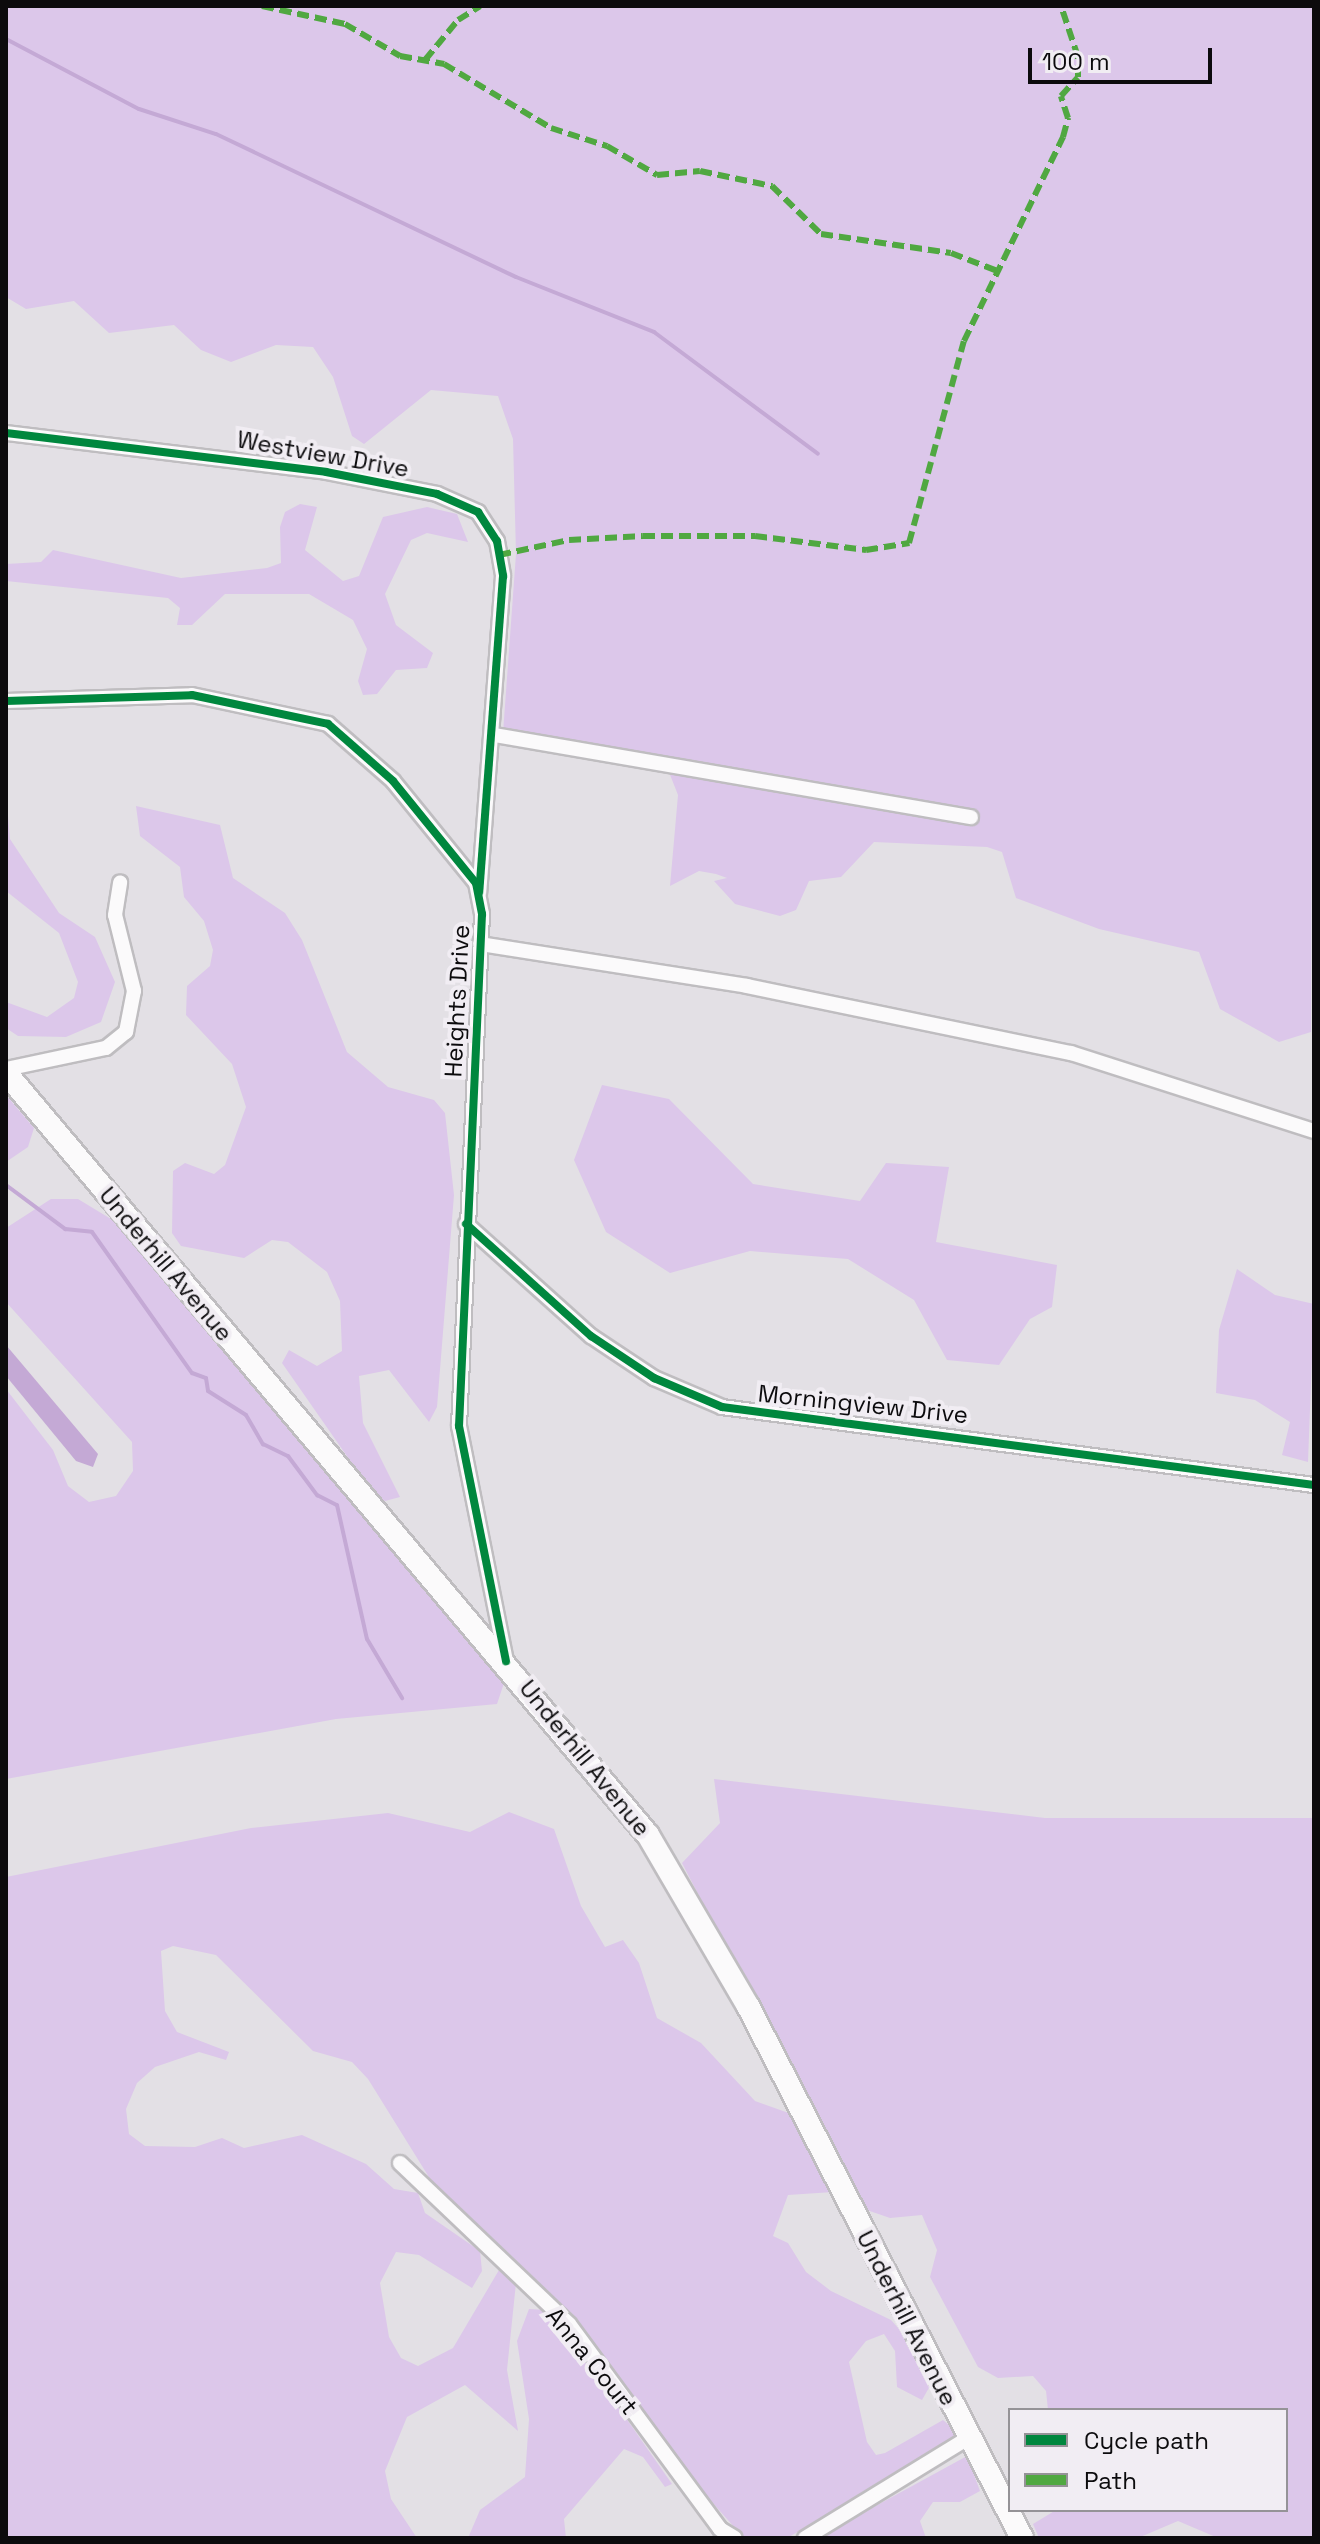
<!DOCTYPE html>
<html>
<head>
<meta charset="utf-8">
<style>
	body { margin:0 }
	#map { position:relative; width:1320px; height:2544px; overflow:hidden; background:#e3e0e5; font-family:"Space Grotesk",sans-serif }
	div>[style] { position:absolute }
	.green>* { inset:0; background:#dcc7ea }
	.water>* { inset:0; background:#c4a9d5 }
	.stream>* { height:4px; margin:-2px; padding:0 2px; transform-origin:2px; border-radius:2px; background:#c4a9d5 }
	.roads { filter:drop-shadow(2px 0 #bfbdc0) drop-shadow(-2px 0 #bfbdc0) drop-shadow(0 2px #bfbdc0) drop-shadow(0 -2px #bfbdc0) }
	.minor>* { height:14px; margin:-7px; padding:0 7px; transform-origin:7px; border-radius:7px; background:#fbfafb }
	.secondary>* { height:22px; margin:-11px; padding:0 11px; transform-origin:11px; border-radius:11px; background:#fbfafb }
	.quiet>* { height:6px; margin-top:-3px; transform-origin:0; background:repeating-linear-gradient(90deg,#50a841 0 12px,transparent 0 18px) }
	.cycleway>* { height:8px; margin:-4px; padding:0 4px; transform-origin:4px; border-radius:4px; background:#00873e }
	span { translate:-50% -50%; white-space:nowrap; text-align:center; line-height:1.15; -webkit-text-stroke:8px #f1edf3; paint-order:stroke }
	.street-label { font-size:24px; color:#0c0b0d }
	.frame { position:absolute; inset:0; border:8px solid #0c0b0d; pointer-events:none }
	.legend { position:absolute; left:1008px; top:2408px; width:280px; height:104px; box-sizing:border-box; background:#f1edf3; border:2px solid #959397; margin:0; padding:10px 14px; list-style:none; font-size:24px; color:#0c0b0d }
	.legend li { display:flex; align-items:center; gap:16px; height:40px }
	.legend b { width:40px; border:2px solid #959397 }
	.scale { position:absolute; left:1028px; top:48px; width:184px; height:36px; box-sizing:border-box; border:4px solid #0c0b0d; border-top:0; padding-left:10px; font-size:24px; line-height:28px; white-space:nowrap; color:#0c0b0d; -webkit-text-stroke:6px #f1edf3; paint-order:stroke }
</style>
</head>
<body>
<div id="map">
	<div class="green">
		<div style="clip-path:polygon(6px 6px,1314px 6px,1311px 1032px,1279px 1042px,1220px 1009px,1199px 952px,1099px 929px,1016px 898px,1002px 852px,987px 847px,874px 842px,841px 877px,809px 881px,796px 910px,780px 916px,735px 904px,714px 881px,727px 878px,716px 874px,699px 871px,670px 886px,678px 795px,665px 762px,503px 733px,516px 554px,513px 439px,498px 396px,431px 390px,364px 444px,352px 436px,333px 377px,313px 347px,276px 345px,231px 362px,201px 350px,174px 325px,109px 333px,74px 301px,26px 309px,6px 297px)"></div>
		<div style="clip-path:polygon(300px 504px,317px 507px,305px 550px,343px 581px,359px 576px,383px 517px,427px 507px,457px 514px,468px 542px,427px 533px,411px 540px,385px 594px,396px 625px,433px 653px,427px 668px,396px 670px,377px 694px,363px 695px,358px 681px,367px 649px,353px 620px,309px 594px,225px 594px,192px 625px,177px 625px,180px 608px,168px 598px,6px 581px,6px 564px,41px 562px,53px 550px,181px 578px,267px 568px,281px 563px,280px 527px,285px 512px)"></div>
		<div style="clip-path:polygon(6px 792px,10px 839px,59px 913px,95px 937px,115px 982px,101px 1022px,66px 1037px,18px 1036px,6px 1028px,6px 1002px,47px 1017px,74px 998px,78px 982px,59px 933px,6px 891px)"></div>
		<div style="clip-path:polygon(136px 806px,220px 825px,233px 878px,285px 913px,302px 940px,347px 1052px,388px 1087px,434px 1100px,445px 1113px,454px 1195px,437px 1407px,429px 1422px,389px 1370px,359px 1376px,363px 1423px,400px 1497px,385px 1501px,372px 1492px,282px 1363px,289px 1350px,317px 1366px,342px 1351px,340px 1301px,327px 1272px,288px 1242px,272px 1240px,244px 1258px,181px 1246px,172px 1233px,173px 1171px,185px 1163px,214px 1174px,225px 1165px,246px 1107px,232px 1064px,186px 1015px,187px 986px,210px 966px,213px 950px,204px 921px,184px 897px,180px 867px,140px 836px)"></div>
		<div style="clip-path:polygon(602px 1085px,669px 1099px,753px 1184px,860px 1201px,886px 1163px,949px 1167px,936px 1242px,1057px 1265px,1052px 1307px,1030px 1319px,999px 1365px,947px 1360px,914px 1300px,848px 1259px,750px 1251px,670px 1273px,606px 1232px,574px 1160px)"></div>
		<div style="clip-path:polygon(6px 1095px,34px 1128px,28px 1147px,6px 1162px)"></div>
		<div style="clip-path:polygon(51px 1199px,78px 1199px,111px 1219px,201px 1317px,505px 1680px,497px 1704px,336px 1719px,6px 1779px,6px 1389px,53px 1450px,68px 1486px,89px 1502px,116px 1496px,133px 1471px,132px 1442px,6px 1302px,6px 1228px)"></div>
		<div style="clip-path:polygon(1237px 1269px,1275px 1295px,1314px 1304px,1308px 1462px,1282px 1455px,1290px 1422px,1255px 1400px,1216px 1393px,1219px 1330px)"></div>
		<div style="clip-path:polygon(714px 1779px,1045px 1818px,1314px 1818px,1314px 2538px,1218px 2538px,1178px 2521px,1138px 2538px,1039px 2538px,1033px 2524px,1056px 2510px,1286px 2510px,1286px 2410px,1048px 2410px,1046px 2391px,1033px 2376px,998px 2378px,978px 2367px,930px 2277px,937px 2250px,922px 2215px,890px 2218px,861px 2208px,682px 1863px,720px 1823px)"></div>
		<div style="clip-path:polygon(509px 1812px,554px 1829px,581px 1906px,605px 1947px,623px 1940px,639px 1963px,657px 2018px,701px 2043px,755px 2101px,797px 2116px,833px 2192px,788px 2195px,773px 2236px,788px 2243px,806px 2272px,831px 2291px,891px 2320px,916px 2348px,930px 2386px,922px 2400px,897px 2387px,895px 2351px,884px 2334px,866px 2341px,849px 2362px,867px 2442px,876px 2455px,885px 2453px,943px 2420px,957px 2432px,950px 2444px,787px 2538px,744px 2538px,669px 2454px,606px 2358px,555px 2298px,432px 2182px,368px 2079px,352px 2062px,313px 2051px,216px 1955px,173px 1946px,161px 1951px,165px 2011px,177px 2032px,229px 2052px,226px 2060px,199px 2052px,155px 2067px,137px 2083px,126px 2109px,129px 2134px,145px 2146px,195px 2147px,222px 2138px,244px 2148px,302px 2135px,366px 2164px,394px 2189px,418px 2193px,425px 2213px,480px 2251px,482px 2271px,472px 2288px,419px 2255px,396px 2252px,380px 2283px,389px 2337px,401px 2358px,418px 2366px,453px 2348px,499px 2270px,516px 2283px,507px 2370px,518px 2431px,465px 2385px,407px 2417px,385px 2471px,391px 2499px,417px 2538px,6px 2538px,6px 1877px,251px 1828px,388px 1813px,470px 1832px)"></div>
		<div style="clip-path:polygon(529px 2309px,546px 2310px,561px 2325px,672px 2484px,665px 2487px,643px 2457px,624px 2449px,564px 2519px,566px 2538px,468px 2538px,480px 2510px,525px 2477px,529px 2419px,517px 2341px)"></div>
		<div style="clip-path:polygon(967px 2456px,980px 2491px,960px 2502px,933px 2502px,920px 2521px,926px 2538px,817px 2538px)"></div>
	</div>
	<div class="water">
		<div style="clip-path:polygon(6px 1345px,98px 1454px,93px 1467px,76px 1461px,6px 1376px)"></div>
	</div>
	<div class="stream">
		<div style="left:6px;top:39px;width:150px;rotate:27.8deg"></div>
		<div style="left:139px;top:109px;width:81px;rotate:18deg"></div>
		<div style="left:216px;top:134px;width:332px;rotate:25.5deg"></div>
		<div style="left:516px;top:277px;width:149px;rotate:21.7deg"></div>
		<div style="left:654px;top:332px;width:204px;rotate:36.6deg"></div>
		<div style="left:6px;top:1185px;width:74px;rotate:36.7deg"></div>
		<div style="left:65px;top:1229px;width:27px;rotate:6deg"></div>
		<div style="left:92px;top:1232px;width:173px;rotate:54.7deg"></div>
		<div style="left:192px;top:1373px;width:15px;rotate:20deg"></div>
		<div style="left:206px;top:1378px;width:13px;rotate:81deg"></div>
		<div style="left:208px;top:1391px;width:45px;rotate:32.3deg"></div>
		<div style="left:246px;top:1415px;width:34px;rotate:60deg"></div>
		<div style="left:263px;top:1444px;width:28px;rotate:26deg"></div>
		<div style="left:288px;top:1456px;width:49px;rotate:53.4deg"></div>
		<div style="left:317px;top:1495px;width:22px;rotate:27deg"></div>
		<div style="left:337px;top:1505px;width:137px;rotate:77.4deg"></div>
		<div style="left:367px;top:1639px;width:69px;rotate:59.3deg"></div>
	</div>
	<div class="roads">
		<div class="minor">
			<div style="left:6px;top:433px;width:322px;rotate:6.9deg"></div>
			<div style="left:326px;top:472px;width:113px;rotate:11.2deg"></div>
			<div style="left:437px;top:494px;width:45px;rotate:23.7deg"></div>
			<div style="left:478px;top:512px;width:35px;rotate:57deg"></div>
			<div style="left:497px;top:541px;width:36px;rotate:80deg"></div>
			<div style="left:503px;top:576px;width:317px;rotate:94.3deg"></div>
			<div style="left:6px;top:701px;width:186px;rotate:-1.8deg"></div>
			<div style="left:192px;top:695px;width:139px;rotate:12deg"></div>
			<div style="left:328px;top:724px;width:86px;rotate:41.2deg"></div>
			<div style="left:393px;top:781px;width:132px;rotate:50.9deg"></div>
			<div style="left:476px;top:883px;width:32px;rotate:79deg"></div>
			<div style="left:482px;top:914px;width:513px;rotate:92.57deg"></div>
			<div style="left:459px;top:1426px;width:240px;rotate:78.7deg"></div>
			<div style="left:495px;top:735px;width:483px;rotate:9.8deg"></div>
			<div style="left:480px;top:944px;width:270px;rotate:8.9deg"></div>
			<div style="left:747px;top:986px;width:331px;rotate:11.7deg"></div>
			<div style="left:1071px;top:1053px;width:255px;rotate:17.8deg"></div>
			<div style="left:6px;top:1069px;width:102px;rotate:-11.9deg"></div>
			<div style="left:106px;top:1048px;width:26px;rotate:-39deg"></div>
			<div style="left:126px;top:1032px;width:42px;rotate:-79deg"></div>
			<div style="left:134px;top:991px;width:78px;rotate:-104deg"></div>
			<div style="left:115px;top:915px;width:33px;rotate:-81deg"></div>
			<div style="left:466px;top:1224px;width:168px;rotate:41.9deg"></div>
			<div style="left:591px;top:1336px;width:76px;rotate:33.7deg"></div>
			<div style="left:654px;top:1378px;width:74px;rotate:23.1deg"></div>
			<div style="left:722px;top:1407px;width:597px;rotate:7.51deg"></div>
			<div style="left:400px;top:2163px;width:233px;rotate:43.6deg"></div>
			<div style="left:569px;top:2324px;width:255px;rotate:53.6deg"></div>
			<div style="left:720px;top:2529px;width:17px;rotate:31deg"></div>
			<div style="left:805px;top:2538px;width:191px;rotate:-31.5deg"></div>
		</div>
		<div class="secondary">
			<div style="left:6px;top:1073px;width:996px;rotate:49.89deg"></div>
			<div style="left:648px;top:1835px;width:198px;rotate:59.7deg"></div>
			<div style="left:748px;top:2006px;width:598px;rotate:62.75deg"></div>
		</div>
	</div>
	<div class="quiet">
		<div style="left:262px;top:6px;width:85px;rotate:12.2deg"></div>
		<div style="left:345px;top:24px;width:64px;rotate:30.2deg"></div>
		<div style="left:400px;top:56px;width:45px;rotate:10.3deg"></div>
		<div style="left:444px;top:64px;width:125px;rotate:30.9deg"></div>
		<div style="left:551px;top:128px;width:59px;rotate:17.8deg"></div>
		<div style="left:607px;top:146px;width:58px;rotate:30.1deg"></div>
		<div style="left:657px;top:175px;width:43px;rotate:-5.3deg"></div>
		<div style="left:700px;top:171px;width:74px;rotate:11.8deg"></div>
		<div style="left:772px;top:186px;width:69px;rotate:44.4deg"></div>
		<div style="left:821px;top:234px;width:131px;rotate:8.3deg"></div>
		<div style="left:951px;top:253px;width:53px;rotate:21.2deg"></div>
		<div style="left:425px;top:60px;width:52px;rotate:-50.5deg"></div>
		<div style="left:458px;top:20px;width:26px;rotate:-32deg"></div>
		<div style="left:499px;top:555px;width:72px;rotate:-12.1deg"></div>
		<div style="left:569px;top:540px;width:74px;rotate:-3.1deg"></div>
		<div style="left:643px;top:536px;width:112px"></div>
		<div style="left:755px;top:536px;width:112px;rotate:7.2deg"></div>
		<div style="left:866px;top:550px;width:44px;rotate:-9.2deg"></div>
		<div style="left:909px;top:543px;width:209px;rotate:-74.8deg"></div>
		<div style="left:964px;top:341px;width:227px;rotate:-64.1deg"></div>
		<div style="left:1063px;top:137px;width:20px;rotate:-75deg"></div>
		<div style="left:1068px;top:118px;width:23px;rotate:-108deg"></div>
		<div style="left:1061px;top:96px;width:25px;rotate:-48deg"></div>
		<div style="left:1078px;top:77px;width:20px;rotate:-90deg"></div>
		<div style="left:1078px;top:57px;width:54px;rotate:-108.4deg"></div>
	</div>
	<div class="cycleway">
		<div style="left:6px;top:433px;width:322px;rotate:6.9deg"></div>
		<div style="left:326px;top:472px;width:113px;rotate:11.2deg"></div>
		<div style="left:437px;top:494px;width:45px;rotate:23.7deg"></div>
		<div style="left:478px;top:512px;width:35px;rotate:57deg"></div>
		<div style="left:497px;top:541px;width:36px;rotate:80deg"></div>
		<div style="left:503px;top:576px;width:317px;rotate:94.3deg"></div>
		<div style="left:6px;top:701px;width:186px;rotate:-1.8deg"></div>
		<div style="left:192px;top:695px;width:139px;rotate:12deg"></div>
		<div style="left:328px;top:724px;width:86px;rotate:41.2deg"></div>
		<div style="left:393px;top:781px;width:132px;rotate:50.9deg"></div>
		<div style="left:476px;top:883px;width:32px;rotate:79deg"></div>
		<div style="left:482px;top:914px;width:513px;rotate:92.57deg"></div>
		<div style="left:459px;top:1426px;width:240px;rotate:78.7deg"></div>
		<div style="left:466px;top:1224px;width:168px;rotate:41.9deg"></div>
		<div style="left:591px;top:1336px;width:76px;rotate:33.7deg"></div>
		<div style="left:654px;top:1378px;width:74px;rotate:23.1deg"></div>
		<div style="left:722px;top:1407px;width:597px;rotate:7.51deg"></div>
	</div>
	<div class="street-label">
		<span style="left:323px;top:454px;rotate:10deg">Westview Drive</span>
		<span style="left:457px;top:1001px;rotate:-87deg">Heights Drive</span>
		<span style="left:166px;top:1264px;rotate:50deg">Underhill Avenue</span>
		<span style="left:863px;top:1404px;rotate:6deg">Morningview Drive</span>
		<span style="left:585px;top:1758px;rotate:51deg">Underhill Avenue</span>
		<span style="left:907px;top:2318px;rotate:63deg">Underhill Avenue</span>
		<span style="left:592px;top:2361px;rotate:51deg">Anna Court</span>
	</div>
	<div class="frame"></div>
	<ul class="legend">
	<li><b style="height:10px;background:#00873e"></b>Cycle path</li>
	<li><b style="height:10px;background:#50a841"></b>Path</li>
	</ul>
	<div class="scale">100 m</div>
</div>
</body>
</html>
